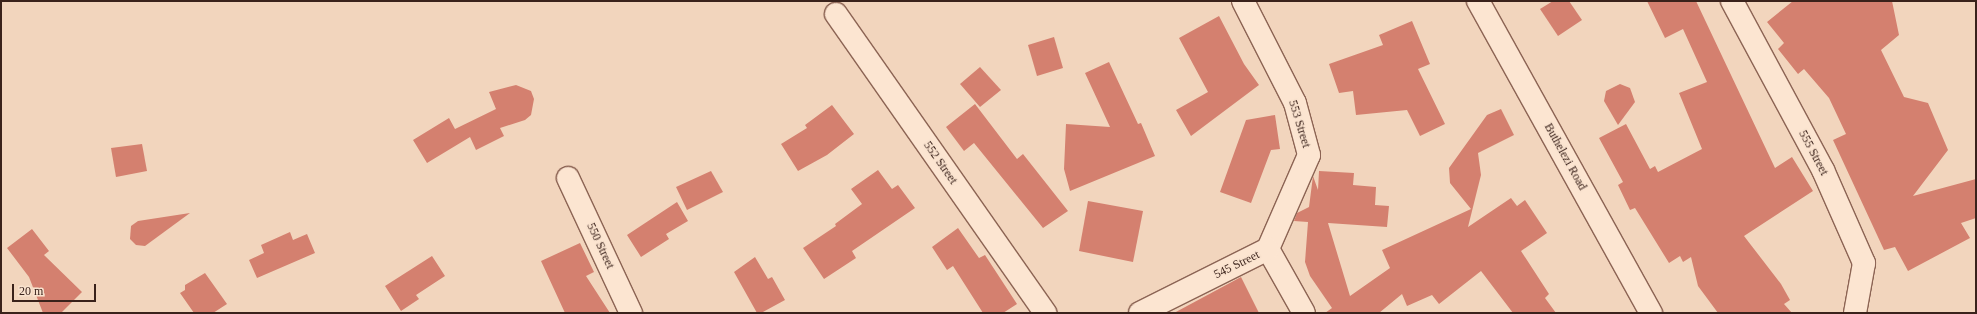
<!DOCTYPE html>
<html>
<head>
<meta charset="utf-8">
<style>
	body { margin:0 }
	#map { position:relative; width:1977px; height:314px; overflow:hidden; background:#f2d5bd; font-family:Georgia,serif }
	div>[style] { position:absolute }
	.building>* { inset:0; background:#d4806f }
	.roads { filter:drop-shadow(1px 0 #8c6454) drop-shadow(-1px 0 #8c6454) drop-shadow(0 1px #8c6454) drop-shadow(0 -1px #8c6454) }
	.minor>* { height:22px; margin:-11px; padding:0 11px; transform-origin:11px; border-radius:11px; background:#fce5d1 }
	span { translate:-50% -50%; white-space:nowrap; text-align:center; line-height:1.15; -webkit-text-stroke:3px #f9e2ce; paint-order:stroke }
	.street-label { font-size:12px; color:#3a221b }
	.frame { position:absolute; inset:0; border:2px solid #3a221b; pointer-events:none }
	.scale { position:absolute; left:12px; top:284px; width:84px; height:18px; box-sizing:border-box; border:2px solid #3a221b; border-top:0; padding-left:5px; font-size:12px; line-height:14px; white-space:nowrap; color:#3a221b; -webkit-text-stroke:3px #f9e2ce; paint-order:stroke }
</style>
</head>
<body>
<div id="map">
	<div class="building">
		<div style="clip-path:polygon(1553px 1px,1569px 1px,1582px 20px,1558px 36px,1540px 9px)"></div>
		<div style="clip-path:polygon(1647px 1px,1696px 1px,1775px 168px,1792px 157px,1813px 191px,1744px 236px,1781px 284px,1790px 300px,1784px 304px,1792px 313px,1718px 313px,1698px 286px,1691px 257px,1683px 262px,1680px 256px,1669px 263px,1635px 208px,1630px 210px,1618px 185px,1623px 182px,1599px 138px,1626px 124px,1650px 169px,1655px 166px,1658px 172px,1702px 149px,1679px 93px,1707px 82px,1683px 29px,1665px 38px)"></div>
		<div style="clip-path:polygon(1793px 1px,1892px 1px,1899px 35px,1881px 50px,1904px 97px,1928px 103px,1948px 150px,1913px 196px,1976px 179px,1976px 218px,1961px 223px,1970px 238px,1908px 271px,1895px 247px,1884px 250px,1833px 140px,1846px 134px,1829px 98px,1804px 69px,1798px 74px,1778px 49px,1784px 43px,1767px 22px)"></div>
		<div style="clip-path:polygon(1219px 16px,1244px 64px,1259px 85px,1191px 136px,1176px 110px,1208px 92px,1179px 38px)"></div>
		<div style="clip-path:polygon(1412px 21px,1430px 64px,1418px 69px,1445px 124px,1420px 136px,1407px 110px,1356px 115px,1353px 91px,1339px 93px,1329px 64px,1383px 45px,1379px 35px)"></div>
		<div style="clip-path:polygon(1054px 37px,1063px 68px,1037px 76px,1028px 45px)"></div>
		<div style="clip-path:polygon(1109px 62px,1138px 124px,1141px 123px,1155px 156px,1070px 191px,1064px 169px,1066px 124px,1110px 127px,1085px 73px)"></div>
		<div style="clip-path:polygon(980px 67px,1001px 90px,980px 107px,960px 84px)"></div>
		<div style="clip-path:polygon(1620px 84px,1630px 88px,1635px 102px,1618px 125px,1604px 101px,1606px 91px)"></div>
		<div style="clip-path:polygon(516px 85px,531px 91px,534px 99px,531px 115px,525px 120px,500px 128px,504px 136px,476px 150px,470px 137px,427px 163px,413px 140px,449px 118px,455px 129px,496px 109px,489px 92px)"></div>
		<div style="clip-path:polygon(975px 104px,1017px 159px,1023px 154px,1068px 211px,1043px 228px,974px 143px,964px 151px,946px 127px)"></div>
		<div style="clip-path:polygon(832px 105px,854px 134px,827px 155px,798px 171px,781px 144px,807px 128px,805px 125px)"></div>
		<div style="clip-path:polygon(1501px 109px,1514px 135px,1478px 153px,1481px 175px,1468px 227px,1511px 198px,1517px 206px,1525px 200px,1547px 233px,1521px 251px,1549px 294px,1545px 298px,1556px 313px,1513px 313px,1481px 271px,1439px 304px,1432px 295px,1407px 306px,1402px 294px,1379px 313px,1325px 313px,1332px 308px,1310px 276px,1305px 262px,1308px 222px,1294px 221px,1297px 213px,1309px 207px,1313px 176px,1318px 190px,1319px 171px,1354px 173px,1353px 185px,1376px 187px,1375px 205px,1389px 206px,1387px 227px,1328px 223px,1350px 296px,1390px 268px,1382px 250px,1471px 209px,1450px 183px,1449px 168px,1487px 115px)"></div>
		<div style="clip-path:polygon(1275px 115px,1280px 149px,1271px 150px,1251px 203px,1220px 192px,1246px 120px)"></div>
		<div style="clip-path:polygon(142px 144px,147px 171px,116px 177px,111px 148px)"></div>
		<div style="clip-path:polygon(878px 170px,892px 189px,898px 185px,915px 208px,852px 251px,856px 258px,824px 279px,803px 248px,836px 226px,835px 224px,862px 204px,851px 189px)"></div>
		<div style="clip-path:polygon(711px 171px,723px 192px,687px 210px,676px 187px)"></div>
		<div style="clip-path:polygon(1088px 201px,1143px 211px,1133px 262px,1079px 251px)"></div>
		<div style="clip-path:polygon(677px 202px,688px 221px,666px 234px,669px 239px,641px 257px,627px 235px)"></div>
		<div style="clip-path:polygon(190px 213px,145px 246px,136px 245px,130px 239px,131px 226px,138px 221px)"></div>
		<div style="clip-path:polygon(958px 228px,979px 258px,985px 255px,1017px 304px,1003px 313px,983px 313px,953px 266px,947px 270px,932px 247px)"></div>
		<div style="clip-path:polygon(32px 229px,49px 251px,44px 255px,82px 292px,61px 313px,43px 313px,29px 277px,7px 248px)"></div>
		<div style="clip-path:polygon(290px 232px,293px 240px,307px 234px,315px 253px,257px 278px,249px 260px,264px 253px,261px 245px)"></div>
		<div style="clip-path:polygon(580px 243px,594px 272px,586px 276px,610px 313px,565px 313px,541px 261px)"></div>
		<div style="clip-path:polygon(432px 256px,445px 276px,416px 295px,419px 299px,401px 311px,385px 286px)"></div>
		<div style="clip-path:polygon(755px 257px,768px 279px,772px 277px,785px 300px,761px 313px,757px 313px,734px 272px)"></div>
		<div style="clip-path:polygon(205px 273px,227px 304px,213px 313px,194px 313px,180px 293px,185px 290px,185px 285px)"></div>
		<div style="clip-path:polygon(1241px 277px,1259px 313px,1174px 313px)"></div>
	</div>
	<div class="roads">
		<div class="minor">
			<div style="left:1243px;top:1px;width:114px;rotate:63deg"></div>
			<div style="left:1295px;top:103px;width:54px;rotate:74.9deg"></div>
			<div style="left:1309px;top:155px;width:103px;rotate:113.6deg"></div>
			<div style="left:1478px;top:1px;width:357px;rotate:61deg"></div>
			<div style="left:1732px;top:1px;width:192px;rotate:61.7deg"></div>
			<div style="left:1823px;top:170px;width:102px;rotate:66.2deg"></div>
			<div style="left:1864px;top:263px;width:51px;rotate:100.2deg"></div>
			<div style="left:836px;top:14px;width:365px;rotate:55deg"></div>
			<div style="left:568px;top:178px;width:149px;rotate:65deg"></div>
			<div style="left:1268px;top:249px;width:73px;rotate:60.6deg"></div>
			<div style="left:1140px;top:313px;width:143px;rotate:-26.6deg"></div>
		</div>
	</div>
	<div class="street-label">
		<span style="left:1299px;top:124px;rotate:73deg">553 Street</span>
		<span style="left:1813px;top:153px;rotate:62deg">555 Street</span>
		<span style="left:1565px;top:157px;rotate:61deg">Buthelezi Road</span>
		<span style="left:940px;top:163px;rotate:55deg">552 Street</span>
		<span style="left:600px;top:246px;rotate:65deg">550 Street</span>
		<span style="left:1237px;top:265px;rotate:-26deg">545 Street</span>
	</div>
	<div class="frame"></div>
	<div class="scale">20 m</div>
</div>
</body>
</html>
